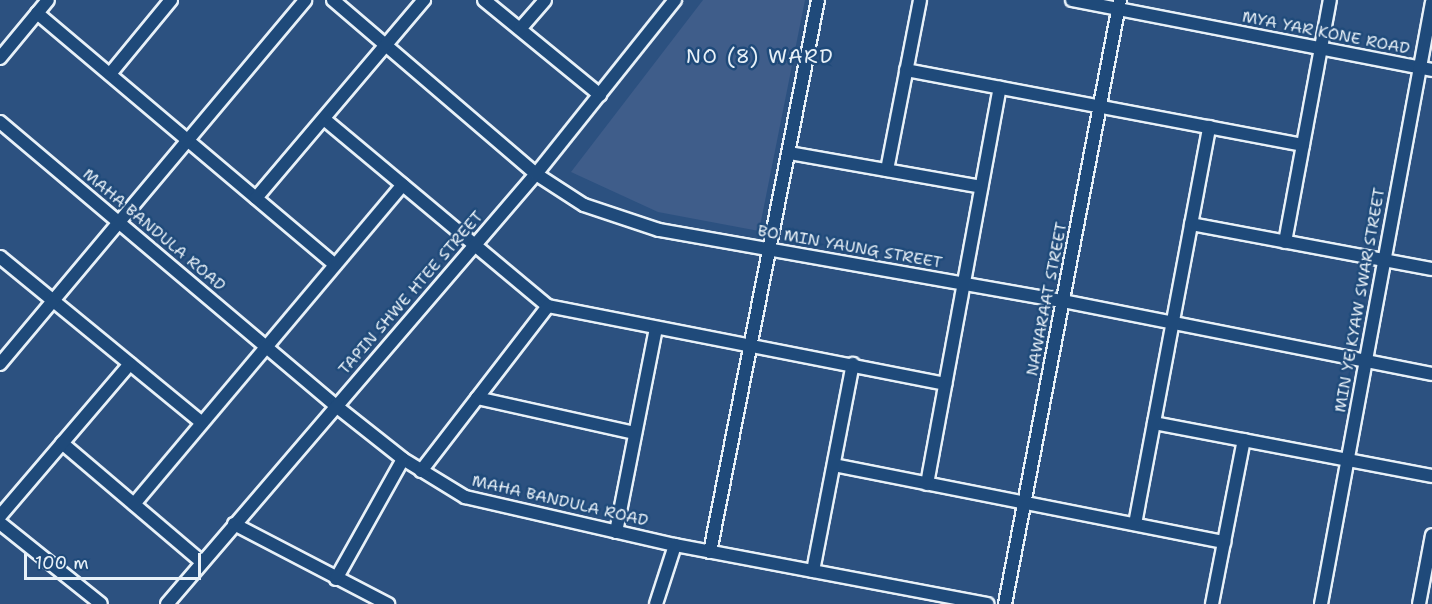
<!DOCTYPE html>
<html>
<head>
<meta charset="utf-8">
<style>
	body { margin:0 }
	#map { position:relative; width:1432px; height:604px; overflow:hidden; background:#2c5180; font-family:"Shantell Sans",sans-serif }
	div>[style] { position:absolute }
	.built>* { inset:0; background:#3f5d8a }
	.roads { filter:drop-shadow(2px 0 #e8f1f8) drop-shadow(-2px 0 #e8f1f8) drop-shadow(0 2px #e8f1f8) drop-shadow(0 -2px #e8f1f8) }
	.minor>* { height:12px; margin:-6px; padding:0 6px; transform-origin:6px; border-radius:6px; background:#1f4a7a }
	span { translate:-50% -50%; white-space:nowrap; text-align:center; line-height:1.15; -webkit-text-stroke:5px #1f4a7a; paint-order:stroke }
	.street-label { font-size:16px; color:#e8f1f8 }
	.quarter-label { font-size:20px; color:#e8f1f8; letter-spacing:1.5px }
	.scale { position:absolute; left:24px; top:553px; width:177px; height:27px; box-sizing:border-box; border:3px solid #e8f1f8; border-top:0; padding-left:8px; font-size:18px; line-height:21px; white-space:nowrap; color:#e8f1f8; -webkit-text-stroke:4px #1f4a7a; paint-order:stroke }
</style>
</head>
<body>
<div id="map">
	<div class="built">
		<div style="clip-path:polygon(703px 0,805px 0,759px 231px,658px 212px,571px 172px)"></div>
	</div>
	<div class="roads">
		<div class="minor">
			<div style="left:333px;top:0;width:267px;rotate:40.6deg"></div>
			<div style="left:536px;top:174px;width:57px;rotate:32.9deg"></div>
			<div style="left:584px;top:205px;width:79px;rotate:18.4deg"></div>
			<div style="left:659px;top:230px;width:410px;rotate:10deg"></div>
			<div style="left:1063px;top:301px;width:376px;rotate:11.2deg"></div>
			<div style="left:484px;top:0;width:150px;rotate:39.3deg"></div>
			<div style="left:1072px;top:0;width:367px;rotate:11deg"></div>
			<div style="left:37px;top:13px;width:390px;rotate:40.2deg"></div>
			<div style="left:520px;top:29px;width:38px;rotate:-49deg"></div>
			<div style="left:0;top:58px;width:75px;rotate:-50.4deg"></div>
			<div style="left:906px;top:70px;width:404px;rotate:10.7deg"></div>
			<div style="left:110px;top:74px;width:96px;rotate:-50.5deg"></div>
			<div style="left:324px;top:119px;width:292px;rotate:39.9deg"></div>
			<div style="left:548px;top:306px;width:405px;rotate:11.1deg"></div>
			<div style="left:0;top:122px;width:440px;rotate:40.2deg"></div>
			<div style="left:336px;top:406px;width:85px;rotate:38.3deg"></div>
			<div style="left:403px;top:459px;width:73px;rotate:31.5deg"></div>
			<div style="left:465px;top:497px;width:215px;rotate:12.9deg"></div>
			<div style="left:675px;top:545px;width:318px;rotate:10.7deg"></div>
			<div style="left:789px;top:153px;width:195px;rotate:10deg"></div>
			<div style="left:887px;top:170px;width:173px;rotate:-79deg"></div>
			<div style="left:256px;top:198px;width:260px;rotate:-49.7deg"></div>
			<div style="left:1191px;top:224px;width:245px;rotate:10.6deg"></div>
			<div style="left:1285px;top:242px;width:246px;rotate:-79.5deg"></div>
			<div style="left:0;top:257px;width:261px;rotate:39.4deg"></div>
			<div style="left:0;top:364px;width:475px;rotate:-50deg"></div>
			<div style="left:477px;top:398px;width:162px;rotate:12.5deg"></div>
			<div style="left:1154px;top:423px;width:283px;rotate:10.8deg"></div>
			<div style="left:62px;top:443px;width:184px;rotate:40.4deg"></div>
			<div style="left:834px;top:465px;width:398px;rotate:11.2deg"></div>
			<div style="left:421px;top:471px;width:208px;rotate:-52.4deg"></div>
			<div style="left:927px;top:484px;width:403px;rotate:-79.6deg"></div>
			<div style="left:134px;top:504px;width:417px;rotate:-49.9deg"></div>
			<div style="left:0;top:516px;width:200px;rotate:-49.5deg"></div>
			<div style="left:0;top:523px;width:129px;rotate:38.7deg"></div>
			<div style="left:234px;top:524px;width:174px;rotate:27.5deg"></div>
			<div style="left:1135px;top:524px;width:404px;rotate:-79.4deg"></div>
			<div style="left:616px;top:532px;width:207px;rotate:-78.9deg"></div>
			<div style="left:710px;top:552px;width:562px;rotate:-78.93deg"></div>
			<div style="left:813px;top:571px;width:211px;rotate:-79.1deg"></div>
			<div style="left:336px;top:579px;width:137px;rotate:-60.8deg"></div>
			<div style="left:167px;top:604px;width:567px;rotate:-49.37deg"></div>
			<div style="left:536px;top:174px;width:223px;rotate:-51.4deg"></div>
			<div style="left:656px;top:604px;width:62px;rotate:-72.1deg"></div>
			<div style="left:1005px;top:604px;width:615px;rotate:-79.22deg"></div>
			<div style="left:1212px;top:604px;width:167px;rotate:-79deg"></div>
			<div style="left:1321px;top:604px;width:612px;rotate:-79.55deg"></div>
			<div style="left:1419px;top:604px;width:70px;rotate:-79.3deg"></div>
		</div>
	</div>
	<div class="street-label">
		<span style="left:1326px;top:33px;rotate:11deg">MYA YAR KONE ROAD</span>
		<span style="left:154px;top:230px;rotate:40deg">MAHA BANDULA ROAD</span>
		<span style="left:850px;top:247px;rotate:10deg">BO MIN YAUNG STREET</span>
		<span style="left:411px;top:293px;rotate:-49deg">TAPIN SHWE HTEE STREET</span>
		<span style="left:1047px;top:299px;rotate:-79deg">NAWARAAT STREET</span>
		<span style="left:1360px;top:300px;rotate:-80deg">MIN YE KYAW SWAR STREET</span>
		<span style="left:560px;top:501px;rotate:13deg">MAHA BANDULA ROAD</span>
	</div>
	<div class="quarter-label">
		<span style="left:760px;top:56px">NO (8) WARD</span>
	</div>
	<div class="scale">100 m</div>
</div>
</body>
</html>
